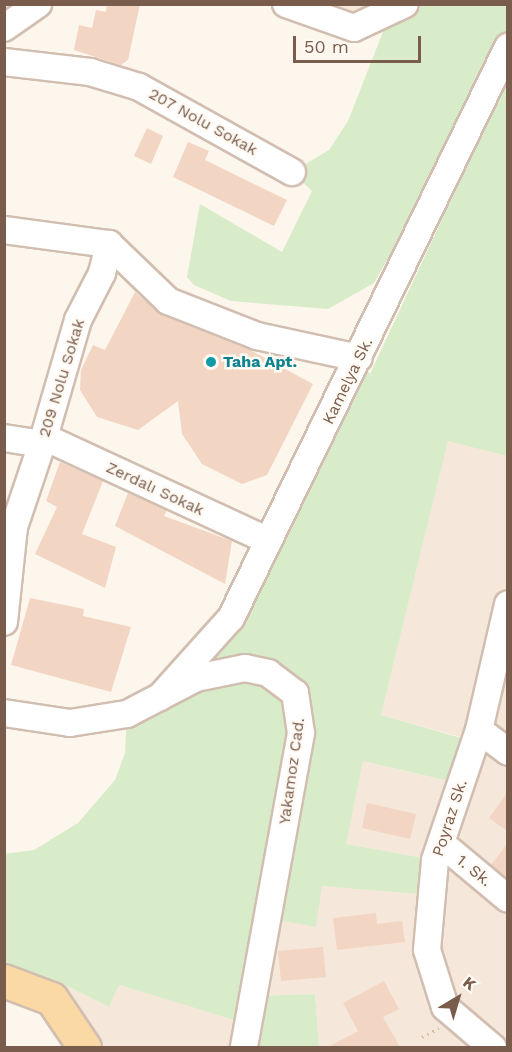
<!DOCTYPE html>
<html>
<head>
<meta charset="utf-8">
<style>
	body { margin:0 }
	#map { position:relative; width:512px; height:1052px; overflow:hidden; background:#fdf6ec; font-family:"Work Sans",sans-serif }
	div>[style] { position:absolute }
	.residential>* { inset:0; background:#f5e8da }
	.green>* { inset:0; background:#d8ecc9 }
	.building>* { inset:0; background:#f3d5c3 }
	.path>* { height:3px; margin-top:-1.5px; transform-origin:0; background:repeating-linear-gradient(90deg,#d9b8a5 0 1.5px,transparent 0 6px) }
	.roads { filter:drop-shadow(2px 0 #d1beb0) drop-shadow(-2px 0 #d1beb0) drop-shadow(0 2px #d1beb0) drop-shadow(0 -2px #d1beb0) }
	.minor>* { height:26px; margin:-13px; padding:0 13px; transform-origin:13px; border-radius:13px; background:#fff }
	.major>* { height:32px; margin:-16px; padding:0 16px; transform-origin:16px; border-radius:16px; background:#fbd9a5 }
	.dots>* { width:16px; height:16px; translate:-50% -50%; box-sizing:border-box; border:3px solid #fffaf3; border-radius:50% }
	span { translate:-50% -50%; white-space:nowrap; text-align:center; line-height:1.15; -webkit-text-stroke:5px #fffaf3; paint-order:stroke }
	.street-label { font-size:16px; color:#7a5c4d }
	.culture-label { font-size:16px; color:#0d838f; font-weight:700 }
	.left { translate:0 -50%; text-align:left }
	.frame { position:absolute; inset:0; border:6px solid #7a5c4d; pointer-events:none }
	.north { position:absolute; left:428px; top:968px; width:60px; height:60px; -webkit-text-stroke:4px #fffaf3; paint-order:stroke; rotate:38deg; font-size:16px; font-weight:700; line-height:24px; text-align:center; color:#7a5c4d }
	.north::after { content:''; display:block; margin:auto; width:21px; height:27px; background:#7a5c4d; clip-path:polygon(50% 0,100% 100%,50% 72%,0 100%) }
	.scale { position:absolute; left:293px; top:36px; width:128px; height:27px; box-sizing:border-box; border:3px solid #7a5c4d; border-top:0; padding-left:8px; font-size:18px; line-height:21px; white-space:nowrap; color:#7a5c4d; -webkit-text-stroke:4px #fffaf3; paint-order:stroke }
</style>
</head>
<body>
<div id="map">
	<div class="residential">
		<div style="clip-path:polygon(318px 5px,405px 5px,354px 28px)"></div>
		<div style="clip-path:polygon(448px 440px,507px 456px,507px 1047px,319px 1047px,315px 994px,254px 996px,268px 918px,322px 886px,435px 860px,345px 844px,363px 761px,460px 784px,475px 741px,381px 715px)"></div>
		<div style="clip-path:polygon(63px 984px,109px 1007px,119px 985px,249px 1024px,244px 1047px,85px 1047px,52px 999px)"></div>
	</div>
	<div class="green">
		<div style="clip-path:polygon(405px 5px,507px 5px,507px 456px,448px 441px,381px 715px,475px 742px,461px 784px,363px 761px,346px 844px,435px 860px,432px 895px,322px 886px,316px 927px,268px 918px,254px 996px,315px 994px,319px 1047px,244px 1047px,248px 1024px,119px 985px,109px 1007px,63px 984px,52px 999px,5px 981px,4px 854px,34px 850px,78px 823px,115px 780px,125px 753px,127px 714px,207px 650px,359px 358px,370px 374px,472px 155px,498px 67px,374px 283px,328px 309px,231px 301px,194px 285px,187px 277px,200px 204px,282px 252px,312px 191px,292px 172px,329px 150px,348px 121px,390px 14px)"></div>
	</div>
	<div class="building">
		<div style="clip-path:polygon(107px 4px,140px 4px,128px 60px,121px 65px,74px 50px,79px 25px,92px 28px,96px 10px,106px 12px)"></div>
		<div style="clip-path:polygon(147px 128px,163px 136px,151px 164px,134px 156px)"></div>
		<div style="clip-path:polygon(188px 142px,209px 151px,205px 160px,287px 200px,274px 226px,173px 177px)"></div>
		<div style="clip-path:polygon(135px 292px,162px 315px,248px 349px,313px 384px,267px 475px,242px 484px,202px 464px,182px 434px,178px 401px,138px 430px,97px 417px,80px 390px,81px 370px,93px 345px,105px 350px)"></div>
		<div style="clip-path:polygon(60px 462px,103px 481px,82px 534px,116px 547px,105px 588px,35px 554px,57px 507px,46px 501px)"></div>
		<div style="clip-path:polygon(128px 493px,167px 510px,164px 516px,232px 541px,225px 584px,115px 526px)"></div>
		<div style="clip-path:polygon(30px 598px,84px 609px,83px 616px,131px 627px,111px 692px,11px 665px)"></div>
		<div style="clip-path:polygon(507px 793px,507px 831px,489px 818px)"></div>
		<div style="clip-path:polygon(367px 803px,416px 814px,410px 839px,362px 828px)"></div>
		<div style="clip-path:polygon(507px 844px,507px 879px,491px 865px)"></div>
		<div style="clip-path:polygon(376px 913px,377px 924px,402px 921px,405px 942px,337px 950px,333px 918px)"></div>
		<div style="clip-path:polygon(323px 947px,326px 977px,281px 981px,278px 951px)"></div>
		<div style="clip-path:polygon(384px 981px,399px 1009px,383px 1017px,400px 1047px,328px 1047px,358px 1031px,343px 1003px)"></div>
	</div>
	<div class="path">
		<div style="left:422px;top:1037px;width:19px;rotate:-28deg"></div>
	</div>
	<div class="roads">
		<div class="minor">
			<div style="left:286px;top:4px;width:72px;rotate:19.4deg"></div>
			<div style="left:354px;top:28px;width:56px;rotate:-25.2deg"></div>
			<div style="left:4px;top:28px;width:42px;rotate:-35.2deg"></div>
			<div style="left:4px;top:62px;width:87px;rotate:6.6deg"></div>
			<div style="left:90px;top:72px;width:51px;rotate:17deg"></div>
			<div style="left:139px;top:87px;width:175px;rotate:29.1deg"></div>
			<div style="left:4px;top:230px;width:106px;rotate:7.6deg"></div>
			<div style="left:109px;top:244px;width:82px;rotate:44deg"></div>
			<div style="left:168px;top:301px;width:96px;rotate:21.5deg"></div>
			<div style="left:257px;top:336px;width:104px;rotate:12.2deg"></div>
			<div style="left:44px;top:437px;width:246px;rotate:24.8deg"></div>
			<div style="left:4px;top:438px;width:38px;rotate:9deg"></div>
			<div style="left:42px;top:444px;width:129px;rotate:-73.8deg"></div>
			<div style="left:78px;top:320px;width:53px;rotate:-62.9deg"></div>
			<div style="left:102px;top:273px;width:30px;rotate:-76deg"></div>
			<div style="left:4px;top:622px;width:96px;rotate:-84deg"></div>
			<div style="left:14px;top:527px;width:88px;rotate:-71.4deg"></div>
			<div style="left:160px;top:697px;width:106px;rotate:-48.1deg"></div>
			<div style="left:231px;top:618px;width:635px;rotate:-64.12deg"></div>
			<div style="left:4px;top:713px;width:67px;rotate:8.6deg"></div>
			<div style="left:70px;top:723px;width:58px;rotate:-9deg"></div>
			<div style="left:127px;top:714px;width:78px;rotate:-27.6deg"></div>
			<div style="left:196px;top:678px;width:50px;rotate:-11.5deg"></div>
			<div style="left:245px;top:668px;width:24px;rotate:12deg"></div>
			<div style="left:268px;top:673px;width:34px;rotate:37deg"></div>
			<div style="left:295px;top:693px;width:40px;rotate:81.5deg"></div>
			<div style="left:301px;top:733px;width:320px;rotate:100.3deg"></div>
			<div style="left:479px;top:730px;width:36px;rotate:37deg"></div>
			<div style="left:441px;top:843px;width:87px;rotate:39.9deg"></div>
			<div style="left:493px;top:1048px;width:63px;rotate:-139.5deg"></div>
			<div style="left:445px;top:1007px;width:60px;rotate:-107.5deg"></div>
			<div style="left:427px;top:950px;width:90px;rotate:-84.9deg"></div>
			<div style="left:435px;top:860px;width:137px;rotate:-71.3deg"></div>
			<div style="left:479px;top:730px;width:129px;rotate:-77deg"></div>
		</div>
		<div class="major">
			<div style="left:4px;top:981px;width:51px;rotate:20.6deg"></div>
			<div style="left:52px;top:999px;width:59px;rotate:56deg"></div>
		</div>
	</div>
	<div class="dots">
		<div style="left:211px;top:362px;background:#0f9aa8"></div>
	</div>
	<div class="street-label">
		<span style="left:203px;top:122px;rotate:29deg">207 Nolu Sokak</span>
		<span style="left:62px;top:378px;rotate:-73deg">209 Nolu Sokak</span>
		<span style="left:348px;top:381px;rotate:-64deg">Kamelya Sk.</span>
		<span style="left:155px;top:489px;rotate:25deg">Zerdalı Sokak</span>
		<span style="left:292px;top:771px;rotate:-82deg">Yakamoz Cad.</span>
		<span style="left:450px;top:818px;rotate:-72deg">Poyraz Sk.</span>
		<span style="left:474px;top:871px;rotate:39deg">1. Sk.</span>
	</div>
	<div class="culture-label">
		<span class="left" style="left:223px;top:362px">Taha Apt.</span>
	</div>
	<div class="frame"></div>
	<div class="north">K</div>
	<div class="scale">50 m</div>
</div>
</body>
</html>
